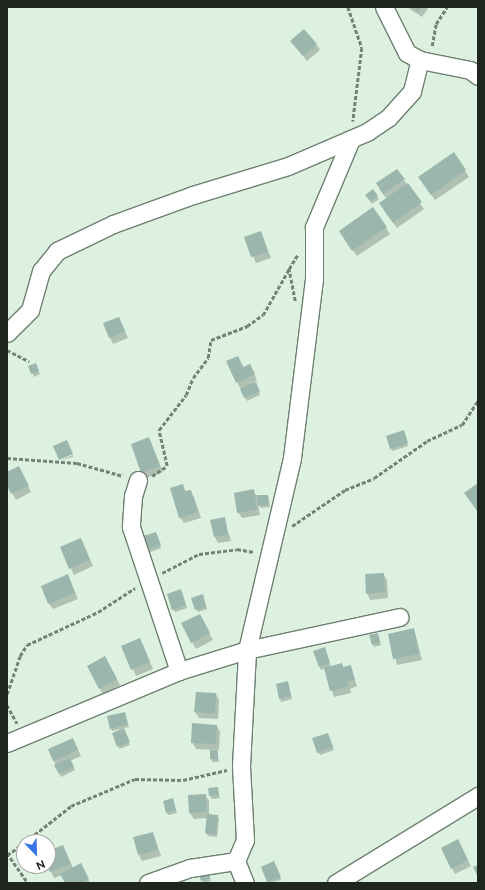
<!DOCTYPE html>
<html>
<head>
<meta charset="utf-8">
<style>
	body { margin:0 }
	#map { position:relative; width:485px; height:890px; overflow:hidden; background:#dcf1df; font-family:Raleway,sans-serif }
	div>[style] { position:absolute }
	.shadow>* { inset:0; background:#0003 }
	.building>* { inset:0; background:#9bb6ad }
	.path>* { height:2.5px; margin-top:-1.25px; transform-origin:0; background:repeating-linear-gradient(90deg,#758377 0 4px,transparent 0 6px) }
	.roads { filter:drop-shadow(1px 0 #6d8070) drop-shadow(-1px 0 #6d8070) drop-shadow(0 1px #6d8070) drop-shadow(0 -1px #6d8070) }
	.minor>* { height:17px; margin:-8.5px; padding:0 8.5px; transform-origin:8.5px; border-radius:8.5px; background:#fff }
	span { translate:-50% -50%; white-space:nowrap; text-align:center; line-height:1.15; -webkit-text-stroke:4px #fff; paint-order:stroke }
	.frame { position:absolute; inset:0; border:8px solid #1e261f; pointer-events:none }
	.north { position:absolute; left:16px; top:834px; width:40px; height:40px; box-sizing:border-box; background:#fff; border:1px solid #a5a8a5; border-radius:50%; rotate:157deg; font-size:11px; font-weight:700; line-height:16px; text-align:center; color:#1e261f }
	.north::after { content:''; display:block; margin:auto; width:14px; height:18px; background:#3776e4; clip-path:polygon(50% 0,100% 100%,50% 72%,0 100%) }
</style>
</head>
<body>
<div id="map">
	<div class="shadow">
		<div style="clip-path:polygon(407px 7px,429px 7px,422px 17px)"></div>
		<div style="clip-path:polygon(291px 41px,316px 44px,320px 50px,307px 61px)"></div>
		<div style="clip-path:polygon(454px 154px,469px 177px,435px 200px,423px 183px)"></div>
		<div style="clip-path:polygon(404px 180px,424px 209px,397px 228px,384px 210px,387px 199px,380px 190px)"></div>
		<div style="clip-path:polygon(377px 196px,379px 199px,372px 204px,368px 198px)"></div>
		<div style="clip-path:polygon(373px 209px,390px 234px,357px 256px,344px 237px)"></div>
		<div style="clip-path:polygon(261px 232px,271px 258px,256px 263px,245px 237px)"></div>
		<div style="clip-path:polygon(104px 324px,122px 324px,128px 338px,113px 344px)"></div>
		<div style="clip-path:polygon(238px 357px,244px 368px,253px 371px,257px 381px,254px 382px,260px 395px,247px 401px,237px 382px)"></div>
		<div style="clip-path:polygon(36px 364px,40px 374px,34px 377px,29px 366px)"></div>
		<div style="clip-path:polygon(405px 434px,408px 446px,392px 451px,391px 448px)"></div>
		<div style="clip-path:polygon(149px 438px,163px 472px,145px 478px,142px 472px)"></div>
		<div style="clip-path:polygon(73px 455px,73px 457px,61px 460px)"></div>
		<div style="clip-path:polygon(7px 473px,22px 473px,31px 492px,16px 500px,7px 483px)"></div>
		<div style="clip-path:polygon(182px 485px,186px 492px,190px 491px,194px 497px,201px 518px,184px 523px,180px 517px)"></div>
		<div style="clip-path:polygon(253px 491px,257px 496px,268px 496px,270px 507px,261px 508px,258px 504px,260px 515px,242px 518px,238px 512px)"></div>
		<div style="clip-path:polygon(224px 518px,231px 541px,218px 543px,215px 537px)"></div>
		<div style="clip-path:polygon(157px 535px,161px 548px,148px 553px,142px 538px)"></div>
		<div style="clip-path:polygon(84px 545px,93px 566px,74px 575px,61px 548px)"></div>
		<div style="clip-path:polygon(383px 574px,387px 580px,388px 598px,370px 600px,367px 593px)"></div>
		<div style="clip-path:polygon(71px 582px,78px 599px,53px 609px,49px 604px)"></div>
		<div style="clip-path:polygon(182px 593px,187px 608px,175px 612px,173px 609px)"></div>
		<div style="clip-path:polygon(204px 598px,207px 609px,198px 612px,196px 609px)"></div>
		<div style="clip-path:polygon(203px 621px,213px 640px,196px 649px,182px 624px)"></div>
		<div style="clip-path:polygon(414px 629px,422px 660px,397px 665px,389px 635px)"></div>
		<div style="clip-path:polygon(379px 637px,381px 645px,374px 647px,373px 645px)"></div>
		<div style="clip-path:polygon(143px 645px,153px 669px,136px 676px,123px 646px)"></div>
		<div style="clip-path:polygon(326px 651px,331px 667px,342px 664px,344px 668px,350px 666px,357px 686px,350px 689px,351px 693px,334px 697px,325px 668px,321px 670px,314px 652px)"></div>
		<div style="clip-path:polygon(105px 658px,120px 685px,103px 694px,88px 667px)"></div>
		<div style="clip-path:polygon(288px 682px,292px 699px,281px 702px,277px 685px)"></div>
		<div style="clip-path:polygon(216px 694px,219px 700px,218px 719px,199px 718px,195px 712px)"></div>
		<div style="clip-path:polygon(124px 713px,129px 727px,123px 728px,130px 745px,119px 749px,121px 729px,112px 731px,111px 728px)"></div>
		<div style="clip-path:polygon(217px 726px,220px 732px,219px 750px,217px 750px,219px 762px,212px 762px,211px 759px,211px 751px,215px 750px,196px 749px,192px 742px)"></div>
		<div style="clip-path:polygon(329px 737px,334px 750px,320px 755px,318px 752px)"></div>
		<div style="clip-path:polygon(76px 745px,81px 756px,70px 761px,75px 770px,61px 777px,49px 750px)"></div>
		<div style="clip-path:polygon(217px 788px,220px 798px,212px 799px,210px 796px)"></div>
		<div style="clip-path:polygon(205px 795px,209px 801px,209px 815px,217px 816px,219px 819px,217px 837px,208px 836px,206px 833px,208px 818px,194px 819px,190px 813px)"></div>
		<div style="clip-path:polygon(173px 800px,177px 813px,168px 815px,167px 812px)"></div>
		<div style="clip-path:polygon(153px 833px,161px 856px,142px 861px,139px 855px)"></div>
		<div style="clip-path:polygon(63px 846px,73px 868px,84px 871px,90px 883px,66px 883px,62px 875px,54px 878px,48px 865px)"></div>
		<div style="clip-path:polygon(461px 847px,471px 866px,455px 874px,452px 868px)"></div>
		<div style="clip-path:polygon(275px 865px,281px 880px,269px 883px,262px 867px)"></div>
		<div style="clip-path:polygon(209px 874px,211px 881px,203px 883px,202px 880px)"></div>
	</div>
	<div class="building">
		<div style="clip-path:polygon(411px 7px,422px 7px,418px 12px)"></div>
		<div style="clip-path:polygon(304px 29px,317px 44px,303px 56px,290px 41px)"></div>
		<div style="clip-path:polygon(454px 152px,466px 170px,431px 195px,418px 177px)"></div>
		<div style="clip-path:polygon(397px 169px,405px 179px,383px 194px,376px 183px)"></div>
		<div style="clip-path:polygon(408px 183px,422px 202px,393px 223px,379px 203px)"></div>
		<div style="clip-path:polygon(373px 189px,378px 196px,370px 201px,365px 195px)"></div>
		<div style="clip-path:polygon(373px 207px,387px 227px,352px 251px,339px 231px)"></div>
		<div style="clip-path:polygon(261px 231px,268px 252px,251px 257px,244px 237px)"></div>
		<div style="clip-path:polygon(119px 317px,125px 331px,109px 338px,103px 323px)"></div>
		<div style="clip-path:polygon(238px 356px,243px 367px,250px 364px,255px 374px,236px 383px,226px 361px)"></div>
		<div style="clip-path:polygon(36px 363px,39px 371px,31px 374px,28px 366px)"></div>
		<div style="clip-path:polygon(256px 382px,260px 392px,244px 398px,240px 389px)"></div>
		<div style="clip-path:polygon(404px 430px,408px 443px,390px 449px,386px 436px)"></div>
		<div style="clip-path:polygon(149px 437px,160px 466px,141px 473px,131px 444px)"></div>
		<div style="clip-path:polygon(67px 440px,73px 454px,59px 460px,53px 446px)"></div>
		<div style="clip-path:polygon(19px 466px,29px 486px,11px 494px,7px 486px,7px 472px)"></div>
		<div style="clip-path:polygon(478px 483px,478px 512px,464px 493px)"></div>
		<div style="clip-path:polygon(183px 484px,185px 491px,191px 490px,198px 512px,179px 518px,170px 488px)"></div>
		<div style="clip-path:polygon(254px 489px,257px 509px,237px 513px,234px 493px)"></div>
		<div style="clip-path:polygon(257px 495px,268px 495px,269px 505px,258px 506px)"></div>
		<div style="clip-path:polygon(225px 517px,228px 535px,214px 537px,210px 520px)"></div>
		<div style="clip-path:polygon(156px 532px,161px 545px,145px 550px,140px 537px)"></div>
		<div style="clip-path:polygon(81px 538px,90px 560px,69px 569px,60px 547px)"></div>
		<div style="clip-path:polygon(384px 573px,385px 592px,366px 594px,365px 574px)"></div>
		<div style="clip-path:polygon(68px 574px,75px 593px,48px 604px,41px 586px)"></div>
		<div style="clip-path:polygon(181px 589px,186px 605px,172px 610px,167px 594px)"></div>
		<div style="clip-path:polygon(203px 594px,206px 607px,195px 610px,191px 598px)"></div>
		<div style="clip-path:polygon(200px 614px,210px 633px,191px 643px,181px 623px)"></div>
		<div style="clip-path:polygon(414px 628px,419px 654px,393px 659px,388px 634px)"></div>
		<div style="clip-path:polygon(378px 633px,380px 642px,372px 645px,369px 635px)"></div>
		<div style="clip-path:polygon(140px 638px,150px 662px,131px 670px,121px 646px)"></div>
		<div style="clip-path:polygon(325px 647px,330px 663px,319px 667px,313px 651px)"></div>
		<div style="clip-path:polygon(105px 656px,117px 679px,99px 689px,87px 666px)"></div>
		<div style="clip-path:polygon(342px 663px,343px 667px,351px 665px,355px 680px,347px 682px,348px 687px,330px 691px,324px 668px)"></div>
		<div style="clip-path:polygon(288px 681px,291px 696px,279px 699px,276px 684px)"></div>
		<div style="clip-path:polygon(196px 692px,216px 693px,215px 714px,194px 712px)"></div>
		<div style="clip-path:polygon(125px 712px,128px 724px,110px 729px,107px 716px)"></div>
		<div style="clip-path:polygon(192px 723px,217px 725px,216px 744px,191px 743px)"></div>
		<div style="clip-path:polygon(124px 728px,130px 742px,117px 747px,112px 733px)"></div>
		<div style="clip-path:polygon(328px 733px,333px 747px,317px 753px,312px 738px)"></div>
		<div style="clip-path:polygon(73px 738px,78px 750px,53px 761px,48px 749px)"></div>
		<div style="clip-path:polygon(210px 750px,218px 751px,218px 760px,210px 759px)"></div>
		<div style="clip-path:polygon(70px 758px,74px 767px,59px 774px,54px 765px)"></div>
		<div style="clip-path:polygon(218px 787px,219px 795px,209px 796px,208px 788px)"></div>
		<div style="clip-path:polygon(206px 794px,207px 812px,189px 813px,188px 795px)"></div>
		<div style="clip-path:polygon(173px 798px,176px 810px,166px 813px,163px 801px)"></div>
		<div style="clip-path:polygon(207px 814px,218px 815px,216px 834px,205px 833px)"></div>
		<div style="clip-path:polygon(153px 832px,158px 850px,138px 855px,133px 837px)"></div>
		<div style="clip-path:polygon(458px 839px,468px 860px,451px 869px,441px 848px)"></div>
		<div style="clip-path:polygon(63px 845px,71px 864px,50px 872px,47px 866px,48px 851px)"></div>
		<div style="clip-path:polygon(274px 861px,281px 877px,267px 882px,261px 867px)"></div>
		<div style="clip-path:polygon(81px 863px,89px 879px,81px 883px,65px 883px,60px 874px)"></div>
		<div style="clip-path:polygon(478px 865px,478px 877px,473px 867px)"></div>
		<div style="clip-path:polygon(208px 870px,210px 878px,201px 881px,198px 873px)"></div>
	</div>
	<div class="path">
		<div style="left:348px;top:7px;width:43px;rotate:71.1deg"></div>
		<div style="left:362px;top:48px;width:74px;rotate:97deg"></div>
		<div style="left:432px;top:46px;width:22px;rotate:-80deg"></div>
		<div style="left:436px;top:24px;width:20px;rotate:-57deg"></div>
		<div style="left:295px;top:301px;width:33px;rotate:-101deg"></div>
		<div style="left:289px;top:269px;width:17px;rotate:-59deg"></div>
		<div style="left:7px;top:350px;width:25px;rotate:27deg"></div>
		<div style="left:7px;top:458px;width:70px;rotate:4.1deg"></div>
		<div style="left:77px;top:463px;width:48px;rotate:15.8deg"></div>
		<div style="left:152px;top:476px;width:18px;rotate:-34deg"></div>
		<div style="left:167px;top:466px;width:37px;rotate:-103deg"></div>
		<div style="left:159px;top:430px;width:44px;rotate:-52.4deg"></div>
		<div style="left:186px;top:395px;width:18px;rotate:-68deg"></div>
		<div style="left:193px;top:378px;width:25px;rotate:-53deg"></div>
		<div style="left:208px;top:358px;width:18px;rotate:-81deg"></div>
		<div style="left:211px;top:340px;width:39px;rotate:-21deg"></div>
		<div style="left:247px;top:326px;width:19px;rotate:-35deg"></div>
		<div style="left:263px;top:315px;width:53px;rotate:-60.5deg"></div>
		<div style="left:292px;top:526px;width:64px;rotate:-34.2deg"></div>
		<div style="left:345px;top:490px;width:31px;rotate:-22deg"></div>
		<div style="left:374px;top:478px;width:65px;rotate:-34.9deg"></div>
		<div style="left:427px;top:441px;width:38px;rotate:-25deg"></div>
		<div style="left:462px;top:425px;width:30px;rotate:-57deg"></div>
		<div style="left:162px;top:573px;width:42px;rotate:-27.2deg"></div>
		<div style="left:199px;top:554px;width:38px;rotate:-7deg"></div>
		<div style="left:237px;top:549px;width:17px;rotate:10deg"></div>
		<div style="left:7px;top:694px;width:40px;rotate:-71.1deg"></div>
		<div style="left:20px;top:656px;width:13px;rotate:-58deg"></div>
		<div style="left:27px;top:645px;width:78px;rotate:-24.9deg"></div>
		<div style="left:98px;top:612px;width:44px;rotate:-33deg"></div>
		<div style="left:7px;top:705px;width:21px;rotate:61deg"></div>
		<div style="left:25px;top:842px;width:58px;rotate:-38deg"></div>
		<div style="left:71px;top:806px;width:69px;rotate:-22.9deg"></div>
		<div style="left:135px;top:779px;width:48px;rotate:1.2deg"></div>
		<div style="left:183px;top:780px;width:45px;rotate:-12.8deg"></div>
		<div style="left:7px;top:853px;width:37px;rotate:55deg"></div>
		<div style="left:7px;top:855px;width:21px;rotate:-35deg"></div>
	</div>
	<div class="roads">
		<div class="minor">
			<div style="left:384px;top:7px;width:51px;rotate:63.4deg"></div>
			<div style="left:407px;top:53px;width:15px;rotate:28deg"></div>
			<div style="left:420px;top:60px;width:51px;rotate:11.3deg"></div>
			<div style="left:470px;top:70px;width:10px;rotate:37deg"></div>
			<div style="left:7px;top:333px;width:33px;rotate:-45deg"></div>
			<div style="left:30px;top:310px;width:41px;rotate:-74.2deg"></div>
			<div style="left:41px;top:271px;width:26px;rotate:-51deg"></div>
			<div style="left:57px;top:251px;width:62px;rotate:-25.7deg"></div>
			<div style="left:113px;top:224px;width:85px;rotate:-19.9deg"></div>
			<div style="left:193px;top:195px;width:99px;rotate:-17deg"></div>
			<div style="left:288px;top:166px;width:86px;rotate:-23.3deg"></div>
			<div style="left:367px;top:132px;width:25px;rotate:-34deg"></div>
			<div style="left:388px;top:118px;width:36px;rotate:-48deg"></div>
			<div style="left:412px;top:91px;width:32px;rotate:-76deg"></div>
			<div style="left:138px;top:480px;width:17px;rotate:107deg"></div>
			<div style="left:133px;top:496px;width:31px;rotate:94deg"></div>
			<div style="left:131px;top:527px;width:152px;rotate:71.6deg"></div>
			<div style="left:7px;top:743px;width:186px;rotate:-22.7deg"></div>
			<div style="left:179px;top:671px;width:71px;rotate:-17.2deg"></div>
			<div style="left:247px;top:650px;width:156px;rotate:-12.2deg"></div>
			<div style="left:236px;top:861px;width:24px;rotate:68deg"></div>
			<div style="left:148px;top:883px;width:45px;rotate:-19.7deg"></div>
			<div style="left:190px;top:868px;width:47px;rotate:-8.7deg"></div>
			<div style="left:236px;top:861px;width:23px;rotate:-67deg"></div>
			<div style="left:245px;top:840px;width:74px;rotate:-93.1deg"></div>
			<div style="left:241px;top:766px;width:116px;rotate:-87deg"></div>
			<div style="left:247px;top:650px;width:197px;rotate:-76.8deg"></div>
			<div style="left:292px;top:458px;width:179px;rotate:-83deg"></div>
			<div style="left:314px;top:280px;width:53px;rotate:-90deg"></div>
			<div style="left:314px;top:227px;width:95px;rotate:-67.2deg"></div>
			<div style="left:336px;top:883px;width:167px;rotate:-31.5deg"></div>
		</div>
	</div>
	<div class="frame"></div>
	<div class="north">N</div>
</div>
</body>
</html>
